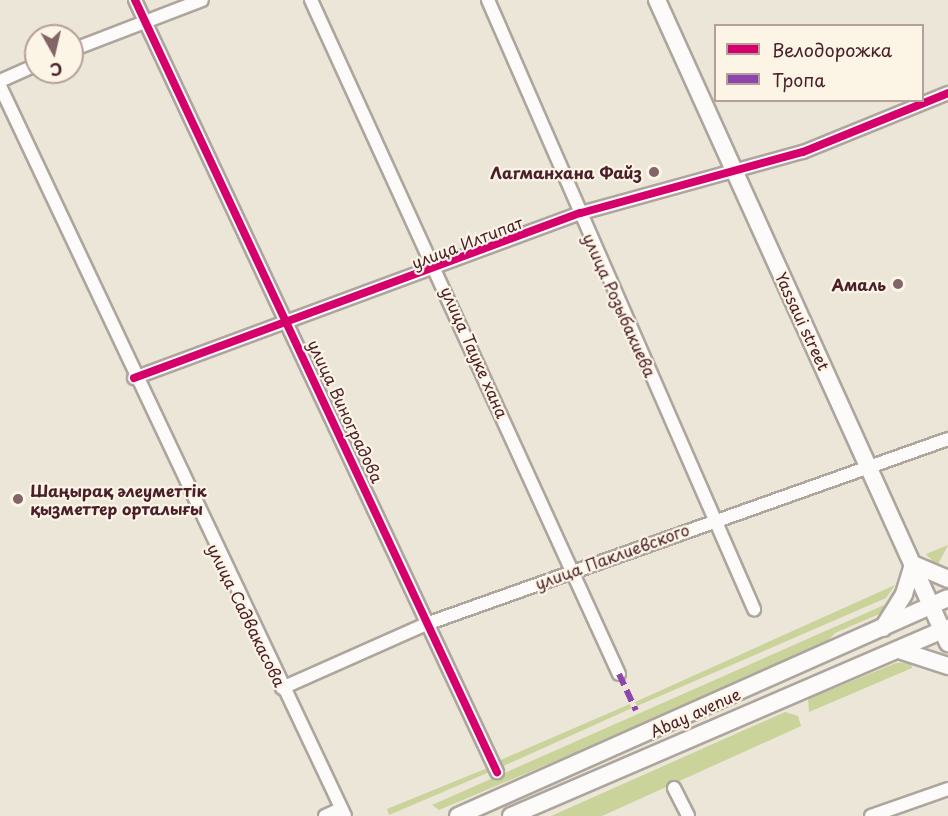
<!DOCTYPE html>
<html>
<head>
<meta charset="utf-8">
<style>
	body { margin:0 }
	#map { position:relative; width:948px; height:816px; overflow:hidden; background:#ebe6d7; font-family:"Playpen Sans",sans-serif }
	div>[style] { position:absolute }
	.green>* { inset:0; background:#c9d39a }
	.roads { filter:drop-shadow(2px 0 #ada59e) drop-shadow(-2px 0 #ada59e) drop-shadow(0 2px #ada59e) drop-shadow(0 -2px #ada59e) }
	.minor>* { height:12px; margin:-6px; padding:0 6px; transform-origin:6px; border-radius:6px; background:#fcfbf9 }
	.secondary>* { height:16px; margin:-8px; padding:0 8px; transform-origin:8px; border-radius:8px; background:#fcfbf9 }
	.quiet>* { height:6px; margin-top:-3px; transform-origin:0; background:repeating-linear-gradient(90deg,#8e44ad 0 12px,transparent 0 18px) }
	.cycleway>* { height:8px; margin:-4px; padding:0 4px; transform-origin:4px; border-radius:4px; background:#d6006c }
	.dots>* { width:16px; height:16px; translate:-50% -50%; box-sizing:border-box; border:3px solid #fcf5e5; border-radius:50% }
	span { translate:-50% -50%; white-space:nowrap; text-align:center; line-height:1.15; -webkit-text-stroke:4.5px #fcf5e5; paint-order:stroke }
	.poi-label { font-size:16px; color:#4a1f2b; font-weight:700 }
	.right { translate:-100% -50%; text-align:right }
	.left { translate:0 -50%; text-align:left }
	.street-label { font-size:16px; color:#4a1f2b }
	.legend { position:absolute; left:714px; top:24px; width:210px; height:78px; box-sizing:border-box; background:#fcf5e5; border:2px solid #b59f9b; margin:0; padding:8px 10px; list-style:none; font-size:18px; color:#4a1f2b }
	.legend li { display:flex; align-items:center; gap:12px; height:30px }
	.legend b { width:30px; border:2px solid #b59f9b }
	.north { position:absolute; left:24px; top:24px; width:60px; height:60px; box-sizing:border-box; background:#fcf5e5; border:2px solid #b59f9b; border-radius:50%; rotate:172deg; font-size:16px; font-weight:700; line-height:24px; text-align:center; color:#4a1f2b }
	.north::after { content:''; display:block; margin:auto; width:21px; height:27px; background:#826567; clip-path:polygon(50% 0,100% 100%,50% 72%,0 100%) }
</style>
</head>
<body>
<div id="map">
	<div class="green">
		<div style="clip-path:polygon(948px 545px,937px 566px,926px 554px)"></div>
		<div style="clip-path:polygon(895px 585px,886px 598px,637px 706px,635px 702px)"></div>
		<div style="clip-path:polygon(891px 602px,884px 612px,835px 633px,819px 650px,439px 810px,432px 805px)"></div>
		<div style="clip-path:polygon(911px 662px,912px 668px,809px 712px,808px 699px,896px 663px)"></div>
		<div style="clip-path:polygon(630px 704px,632px 708px,499px 768px,496px 762px)"></div>
		<div style="clip-path:polygon(785px 712px,798px 716px,801px 726px,602px 816px,551px 816px)"></div>
		<div style="clip-path:polygon(490px 767px,492px 771px,389px 815px,387px 809px)"></div>
	</div>
	<div class="roads">
		<div class="minor">
			<div style="left:135px;top:0;width:853px;rotate:64.88deg"></div>
			<div style="left:311px;top:0;width:741px;rotate:65.44deg"></div>
			<div style="left:488px;top:0;width:665px;rotate:66.41deg"></div>
			<div style="left:72px;top:50px;width:139px;rotate:-21deg"></div>
			<div style="left:0;top:81px;width:39px;rotate:-24deg"></div>
			<div style="left:0;top:86px;width:807px;rotate:64.7deg"></div>
			<div style="left:134px;top:378px;width:476px;rotate:-20.3deg"></div>
			<div style="left:581px;top:213px;width:230px;rotate:-15.4deg"></div>
			<div style="left:803px;top:152px;width:157px;rotate:-22.1deg"></div>
			<div style="left:282px;top:688px;width:161px;rotate:-23.9deg"></div>
			<div style="left:429px;top:623px;width:551px;rotate:-19.52deg"></div>
			<div style="left:674px;top:788px;width:31px;rotate:63deg"></div>
			<div style="left:325px;top:816px;width:17px;rotate:-24deg"></div>
			<div style="left:871px;top:816px;width:82px;rotate:-19.3deg"></div>
		</div>
		<div class="secondary">
			<div style="left:657px;top:0;width:706px;rotate:65.65deg"></div>
			<div style="left:913px;top:564px;width:38px;rotate:23deg"></div>
			<div style="left:883px;top:628px;width:40px;rotate:-58deg"></div>
			<div style="left:904px;top:594px;width:31px;rotate:-73deg"></div>
			<div style="left:899px;top:650px;width:52px;rotate:18.1deg"></div>
			<div style="left:458px;top:816px;width:536px;rotate:-23.98deg"></div>
			<div style="left:511px;top:816px;width:476px;rotate:-23.3deg"></div>
		</div>
	</div>
	<div class="quiet">
		<div style="left:619px;top:674px;width:40px;rotate:65deg"></div>
	</div>
	<div class="cycleway">
		<div style="left:135px;top:0;width:853px;rotate:64.88deg"></div>
		<div style="left:134px;top:378px;width:476px;rotate:-20.3deg"></div>
		<div style="left:581px;top:213px;width:230px;rotate:-15.4deg"></div>
		<div style="left:803px;top:152px;width:157px;rotate:-22.1deg"></div>
	</div>
	<div class="dots">
		<div style="left:654px;top:172px;background:#826567"></div>
		<div style="left:898px;top:284px;background:#826567"></div>
		<div style="left:18px;top:499px;background:#826567"></div>
	</div>
	<div class="poi-label">
		<span class="right" style="left:642px;top:172px">Лагманхана Файз</span>
		<span class="right" style="left:886px;top:284px">Амаль</span>
		<span class="left" style="left:30px;top:499px">Шаңырақ әлеуметтік<br>қызметтер орталығы</span>
	</div>
	<div class="street-label">
		<span style="left:467px;top:242px;rotate:-21deg">улица Илтипат</span>
		<span style="left:620px;top:305px;rotate:66deg">улица Розыбакиева</span>
		<span style="left:803px;top:321px;rotate:65deg">Yassaui street</span>
		<span style="left:475px;top:352px;rotate:66deg">улица Тауке хана</span>
		<span style="left:346px;top:411px;rotate:65deg">улица Виноградова</span>
		<span style="left:612px;top:556px;rotate:-20deg">улица Паклиевского</span>
		<span style="left:247px;top:615px;rotate:64deg">улица Садвакасова</span>
		<span style="left:695px;top:712px;rotate:-24deg">Abay avenue</span>
	</div>
	<ul class="legend">
	<li><b style="height:8px;background:#d6006c"></b>Велодорожка</li>
	<li><b style="height:8px;background:#8e44ad"></b>Тропа</li>
	</ul>
	<div class="north">С</div>
</div>
</body>
</html>
